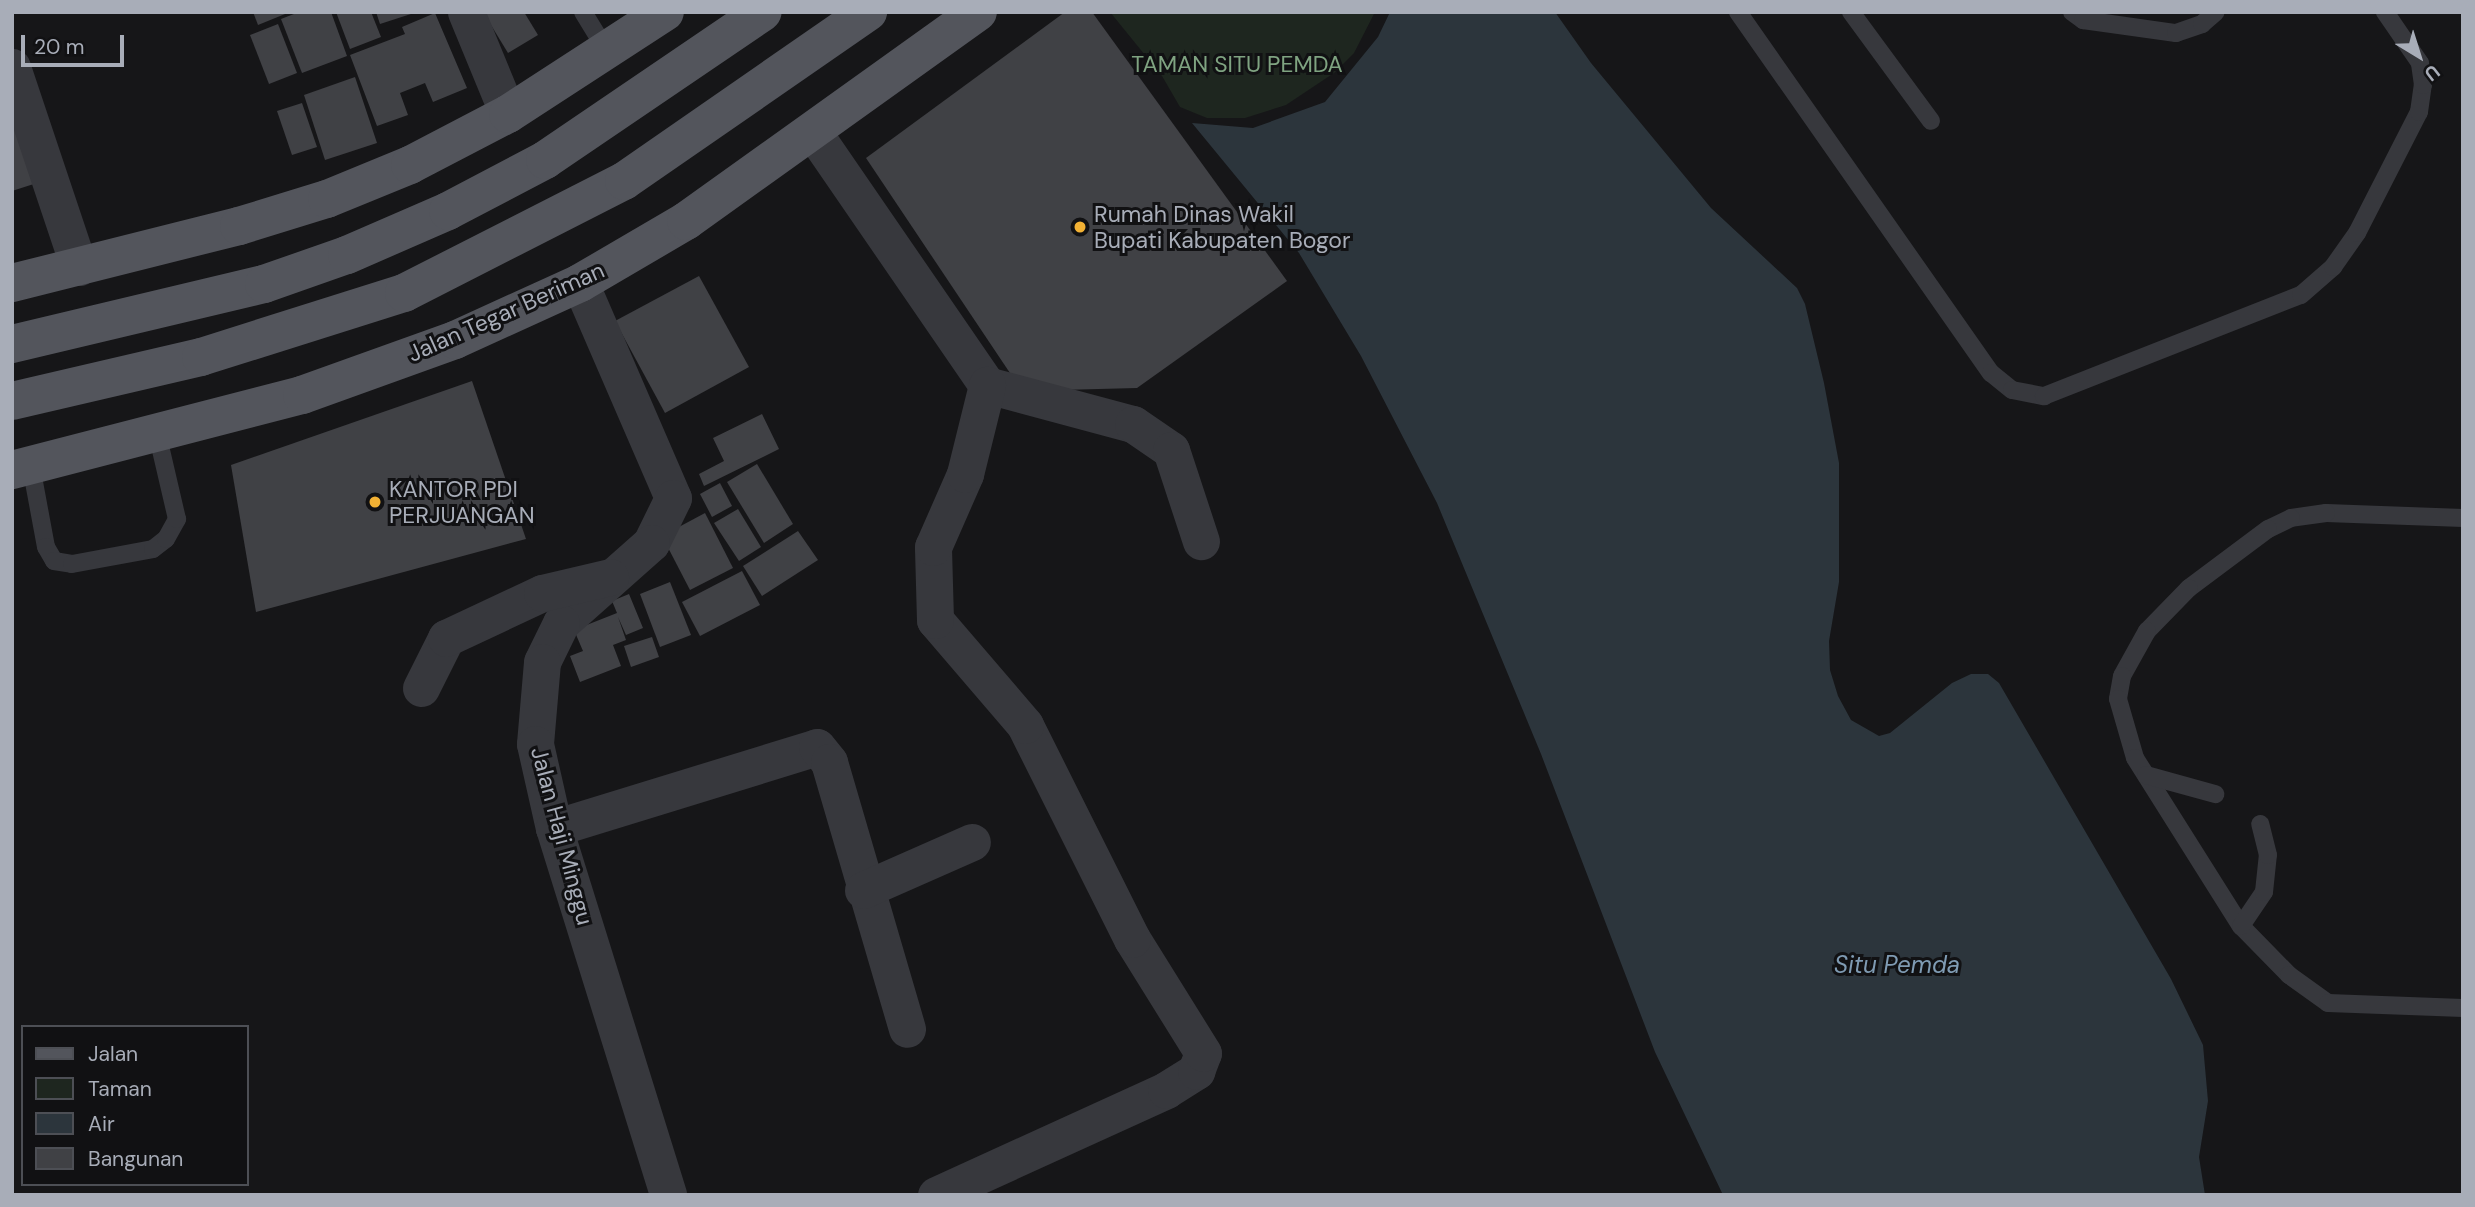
<!DOCTYPE html>
<html>
<head>
<meta charset="utf-8">
<style>
	body { margin:0 }
	#map { position:relative; width:2475px; height:1207px; overflow:hidden; background:#161618; font-family:"DM Sans",sans-serif }
	div>[style] { position:absolute }
	.green>* { inset:0; background:#1e261f }
	.water>* { inset:0; background:#2c353c }
	.building>* { inset:0; background:#404145 }
	.service>* { height:18px; margin:-9px; padding:0 9px; transform-origin:9px; border-radius:9px; background:#37383d }
	.minor>* { height:37px; margin:-18.5px; padding:0 18.5px; transform-origin:18.5px; border-radius:18.5px; background:#37383d }
	.primary>* { height:38px; margin:-19px; padding:0 19px; transform-origin:19px; border-radius:19px; background:#53555c }
	.dots>* { width:19px; height:19px; translate:-50% -50%; box-sizing:border-box; border:4px solid #111113; border-radius:50% }
	span { translate:-50% -50%; white-space:nowrap; text-align:center; line-height:1.15; -webkit-text-stroke:6px #111113; paint-order:stroke }
	.park-label { font-size:23px; color:#7fa381 }
	.poi-label { font-size:23px; color:#a8adb8 }
	.left { translate:0 -50%; text-align:left }
	.street-label { font-size:23px; color:#a8adb8 }
	.water-label { font-size:24px; color:#7f9bb3; font-style:italic }
	.frame { position:absolute; inset:0; border:14px solid #a8adb8; pointer-events:none }
	.legend { position:absolute; left:21px; top:1025px; width:228px; height:161px; box-sizing:border-box; background:#111113; border:2px solid #4d4f55; margin:0; padding:9px 12px; list-style:none; font-size:21px; color:#a8adb8 }
	.legend li { display:flex; align-items:center; gap:14px; height:35px }
	.legend b { width:35px; border:2px solid #4d4f55 }
	.north { position:absolute; left:2384px; top:21px; width:70px; height:70px; -webkit-text-stroke:5px #111113; paint-order:stroke; rotate:142deg; font-size:19px; font-weight:700; line-height:28px; text-align:center; color:#a8adb8 }
	.north::after { content:''; display:block; margin:auto; width:24px; height:32px; background:#a8adb8; clip-path:polygon(50% 0,100% 100%,50% 72%,0 100%) }
	.scale { position:absolute; left:21px; top:35px; width:103px; height:32px; box-sizing:border-box; border:4px solid #a8adb8; border-top:0; padding-left:9px; font-size:21px; line-height:24px; white-space:nowrap; color:#a8adb8; -webkit-text-stroke:5px #111113; paint-order:stroke }
</style>
</head>
<body>
<div id="map">
	<div class="green">
		<div style="clip-path:polygon(1110px 12px,1375px 12px,1354px 53px,1334px 73px,1286px 105px,1245px 118px,1207px 118px,1180px 107px,1162px 76px)"></div>
	</div>
	<div class="water">
		<div style="clip-path:polygon(1390px 12px,1555px 12px,1591px 63px,1711px 208px,1797px 288px,1805px 304px,1824px 383px,1839px 463px,1839px 582px,1829px 641px,1830px 670px,1838px 696px,1851px 720px,1879px 736px,1890px 733px,1952px 683px,1971px 674px,1988px 674px,1999px 683px,2171px 979px,2203px 1045px,2208px 1101px,2199px 1157px,2205px 1195px,1723px 1195px,1655px 1052px,1541px 754px,1437px 503px,1361px 356px,1299px 253px,1192px 123px,1253px 128px,1325px 102px,1378px 37px)"></div>
	</div>
	<div class="building">
		<div style="clip-path:polygon(253px 12px,290px 12px,258px 25px)"></div>
		<div style="clip-path:polygon(299px 12px,331px 12px,347px 56px,302px 73px,281px 19px)"></div>
		<div style="clip-path:polygon(336px 12px,371px 12px,381px 37px,350px 49px)"></div>
		<div style="clip-path:polygon(376px 12px,414px 12px,414px 13px,380px 24px)"></div>
		<div style="clip-path:polygon(483px 12px,524px 12px,538px 35px,508px 53px)"></div>
		<div style="clip-path:polygon(1065px 12px,1092px 12px,1287px 281px,1137px 388px,1022px 391px,866px 158px)"></div>
		<div style="clip-path:polygon(435px 13px,467px 88px,433px 102px,425px 83px,400px 93px,408px 115px,377px 126px,350px 55px,405px 34px,402px 27px)"></div>
		<div style="clip-path:polygon(278px 24px,297px 73px,269px 84px,250px 35px)"></div>
		<div style="clip-path:polygon(355px 77px,377px 143px,325px 160px,304px 95px)"></div>
		<div style="clip-path:polygon(12px 91px,40px 182px,12px 191px)"></div>
		<div style="clip-path:polygon(302px 103px,317px 147px,292px 155px,277px 111px)"></div>
		<div style="clip-path:polygon(699px 276px,749px 367px,665px 413px,615px 321px)"></div>
		<div style="clip-path:polygon(472px 381px,526px 539px,256px 612px,231px 465px)"></div>
		<div style="clip-path:polygon(762px 414px,779px 449px,704px 486px,699px 474px,724px 461px,713px 438px)"></div>
		<div style="clip-path:polygon(757px 464px,793px 524px,764px 543px,727px 482px)"></div>
		<div style="clip-path:polygon(720px 483px,732px 506px,712px 517px,700px 494px)"></div>
		<div style="clip-path:polygon(738px 509px,761px 547px,739px 561px,714px 523px)"></div>
		<div style="clip-path:polygon(705px 513px,733px 568px,690px 590px,662px 536px)"></div>
		<div style="clip-path:polygon(798px 531px,818px 560px,762px 596px,743px 566px)"></div>
		<div style="clip-path:polygon(742px 571px,760px 605px,700px 636px,682px 602px)"></div>
		<div style="clip-path:polygon(670px 582px,691px 635px,660px 647px,640px 594px)"></div>
		<div style="clip-path:polygon(629px 594px,643px 628px,626px 635px,618px 617px,626px 640px,613px 645px,621px 666px,580px 682px,570px 656px,583px 651px,574px 630px,617px 613px,612px 601px)"></div>
		<div style="clip-path:polygon(652px 637px,659px 657px,631px 667px,624px 646px)"></div>
	</div>
	<div class="service">
		<div style="left:583px;top:12px;width:48px;rotate:58.6deg"></div>
		<div style="left:1738px;top:12px;width:441px;rotate:55deg"></div>
		<div style="left:1991px;top:373px;width:27px;rotate:39deg"></div>
		<div style="left:2012px;top:390px;width:33px;rotate:11deg"></div>
		<div style="left:2044px;top:396px;width:276px;rotate:-21.5deg"></div>
		<div style="left:2301px;top:295px;width:43px;rotate:-41.2deg"></div>
		<div style="left:2333px;top:267px;width:42px;rotate:-54.8deg"></div>
		<div style="left:2357px;top:233px;width:136px;rotate:-62.9deg"></div>
		<div style="left:2419px;top:112px;width:27px;rotate:-82deg"></div>
		<div style="left:2423px;top:85px;width:22px;rotate:-98deg"></div>
		<div style="left:2420px;top:63px;width:62px;rotate:-124.5deg"></div>
		<div style="left:1851px;top:12px;width:135px;rotate:53.7deg"></div>
		<div style="left:2072px;top:12px;width:14px;rotate:36deg"></div>
		<div style="left:2083px;top:20px;width:94px;rotate:8deg"></div>
		<div style="left:2176px;top:33px;width:28px;rotate:-19deg"></div>
		<div style="left:2202px;top:24px;width:18px;rotate:-41deg"></div>
		<div style="left:31px;top:466px;width:82px;rotate:79.5deg"></div>
		<div style="left:46px;top:547px;width:16px;rotate:60deg"></div>
		<div style="left:54px;top:561px;width:18px;rotate:9deg"></div>
		<div style="left:72px;top:564px;width:82px;rotate:-10.5deg"></div>
		<div style="left:153px;top:549px;width:16px;rotate:-38deg"></div>
		<div style="left:166px;top:539px;width:23px;rotate:-61deg"></div>
		<div style="left:177px;top:519px;width:88px;rotate:-103.1deg"></div>
		<div style="left:2463px;top:518px;width:137px;rotate:-177.9deg"></div>
		<div style="left:2326px;top:513px;width:35px;rotate:172deg"></div>
		<div style="left:2291px;top:518px;width:25px;rotate:154deg"></div>
		<div style="left:2268px;top:529px;width:99px;rotate:143.2deg"></div>
		<div style="left:2189px;top:588px;width:60px;rotate:134.3deg"></div>
		<div style="left:2147px;top:631px;width:51px;rotate:119.1deg"></div>
		<div style="left:2122px;top:676px;width:23px;rotate:100deg"></div>
		<div style="left:2118px;top:699px;width:61px;rotate:73.9deg"></div>
		<div style="left:2135px;top:758px;width:199px;rotate:57.8deg"></div>
		<div style="left:2241px;top:926px;width:69px;rotate:45.6deg"></div>
		<div style="left:2289px;top:975px;width:48px;rotate:35.7deg"></div>
		<div style="left:2328px;top:1003px;width:135px;rotate:2.1deg"></div>
		<div style="left:2146px;top:775px;width:72px;rotate:15.4deg"></div>
		<div style="left:2241px;top:926px;width:41px;rotate:-55.9deg"></div>
		<div style="left:2264px;top:892px;width:37px;rotate:-84deg"></div>
		<div style="left:2268px;top:855px;width:32px;rotate:-104deg"></div>
	</div>
	<div class="minor">
		<div style="left:466px;top:12px;width:110px;rotate:67.6deg"></div>
		<div style="left:12px;top:67px;width:211px;rotate:71.5deg"></div>
		<div style="left:813px;top:132px;width:307px;rotate:55.5deg"></div>
		<div style="left:987px;top:385px;width:151px;rotate:15deg"></div>
		<div style="left:1133px;top:424px;width:46px;rotate:34.4deg"></div>
		<div style="left:1171px;top:450px;width:96px;rotate:71.8deg"></div>
		<div style="left:580px;top:283px;width:234px;rotate:66.6deg"></div>
		<div style="left:673px;top:498px;width:50px;rotate:116.1deg"></div>
		<div style="left:651px;top:543px;width:120px;rotate:138.4deg"></div>
		<div style="left:561px;top:623px;width:43px;rotate:116deg"></div>
		<div style="left:542px;top:662px;width:82px;rotate:94.9deg"></div>
		<div style="left:535px;top:744px;width:86px;rotate:77.3deg"></div>
		<div style="left:554px;top:828px;width:384px;rotate:72.7deg"></div>
		<div style="left:421px;top:688px;width:56px;rotate:-63.4deg"></div>
		<div style="left:446px;top:638px;width:106px;rotate:-25.1deg"></div>
		<div style="left:542px;top:593px;width:70px;rotate:-13.2deg"></div>
		<div style="left:554px;top:828px;width:275px;rotate:-17.1deg"></div>
		<div style="left:817px;top:747px;width:19px;rotate:51deg"></div>
		<div style="left:829px;top:762px;width:278px;rotate:73.7deg"></div>
		<div style="left:863px;top:890px;width:119px;rotate:-23.8deg"></div>
		<div style="left:936px;top:1195px;width:253px;rotate:-24.5deg"></div>
		<div style="left:1166px;top:1090px;width:36px;rotate:-32deg"></div>
		<div style="left:1196px;top:1071px;width:19px;rotate:-69deg"></div>
		<div style="left:1203px;top:1053px;width:134px;rotate:-121.9deg"></div>
		<div style="left:1132px;top:939px;width:239px;rotate:-116.6deg"></div>
		<div style="left:1025px;top:725px;width:138px;rotate:-130.6deg"></div>
		<div style="left:935px;top:620px;width:73px;rotate:-91.6deg"></div>
		<div style="left:933px;top:547px;width:80px;rotate:-66.3deg"></div>
		<div style="left:965px;top:474px;width:92px;rotate:-76.1deg"></div>
	</div>
	<div class="primary">
		<div style="left:12px;top:283px;width:234px;rotate:-14.1deg"></div>
		<div style="left:239px;top:226px;width:92px;rotate:-17.1deg"></div>
		<div style="left:327px;top:199px;width:90px;rotate:-22.3deg"></div>
		<div style="left:410px;top:165px;width:110px;rotate:-27.5deg"></div>
		<div style="left:508px;top:114px;width:187px;rotate:-33deg"></div>
		<div style="left:12px;top:344px;width:259px;rotate:-13.4deg"></div>
		<div style="left:264px;top:284px;width:88px;rotate:-19.3deg"></div>
		<div style="left:347px;top:255px;width:110px;rotate:-23.5deg"></div>
		<div style="left:448px;top:211px;width:110px;rotate:-27.7deg"></div>
		<div style="left:545px;top:160px;width:263px;rotate:-34.2deg"></div>
		<div style="left:12px;top:401px;width:194px;rotate:-13.1deg"></div>
		<div style="left:201px;top:357px;width:213px;rotate:-17.5deg"></div>
		<div style="left:404px;top:293px;width:247px;rotate:-27deg"></div>
		<div style="left:624px;top:181px;width:297px;rotate:-34.7deg"></div>
		<div style="left:12px;top:470px;width:300px;rotate:-14.5deg"></div>
		<div style="left:302px;top:395px;width:163px;rotate:-19.8deg"></div>
		<div style="left:455px;top:340px;width:137px;rotate:-24.5deg"></div>
		<div style="left:580px;top:283px;width:123px;rotate:-30.3deg"></div>
		<div style="left:686px;top:221px;width:359px;rotate:-35.6deg"></div>
	</div>
	<div class="dots">
		<div style="left:1080px;top:227px;background:#f2b134"></div>
		<div style="left:375px;top:502px;background:#f2b134"></div>
	</div>
	<div class="park-label">
		<span style="left:1237px;top:64px">TAMAN SITU PEMDA</span>
	</div>
	<div class="poi-label">
		<span class="left" style="left:1094px;top:227px">Rumah Dinas Wakil<br>Bupati Kabupaten Bogor</span>
		<span class="left" style="left:389px;top:502px">KANTOR PDI<br>PERJUANGAN</span>
	</div>
	<div class="street-label">
		<span style="left:506px;top:312px;rotate:-24deg">Jalan Tegar Beriman</span>
		<span style="left:562px;top:836px;rotate:75deg">Jalan Haji Minggu</span>
	</div>
	<div class="water-label">
		<span style="left:1897px;top:965px">Situ Pemda</span>
	</div>
	<div class="frame"></div>
	<ul class="legend">
	<li><b style="height:9px;background:#53555c"></b>Jalan</li>
	<li><b style="height:19px;background:#1e261f"></b>Taman</li>
	<li><b style="height:19px;background:#2c353c"></b>Air</li>
	<li><b style="height:19px;background:#404145"></b>Bangunan</li>
	</ul>
	<div class="north">U</div>
	<div class="scale">20 m</div>
</div>
</body>
</html>
